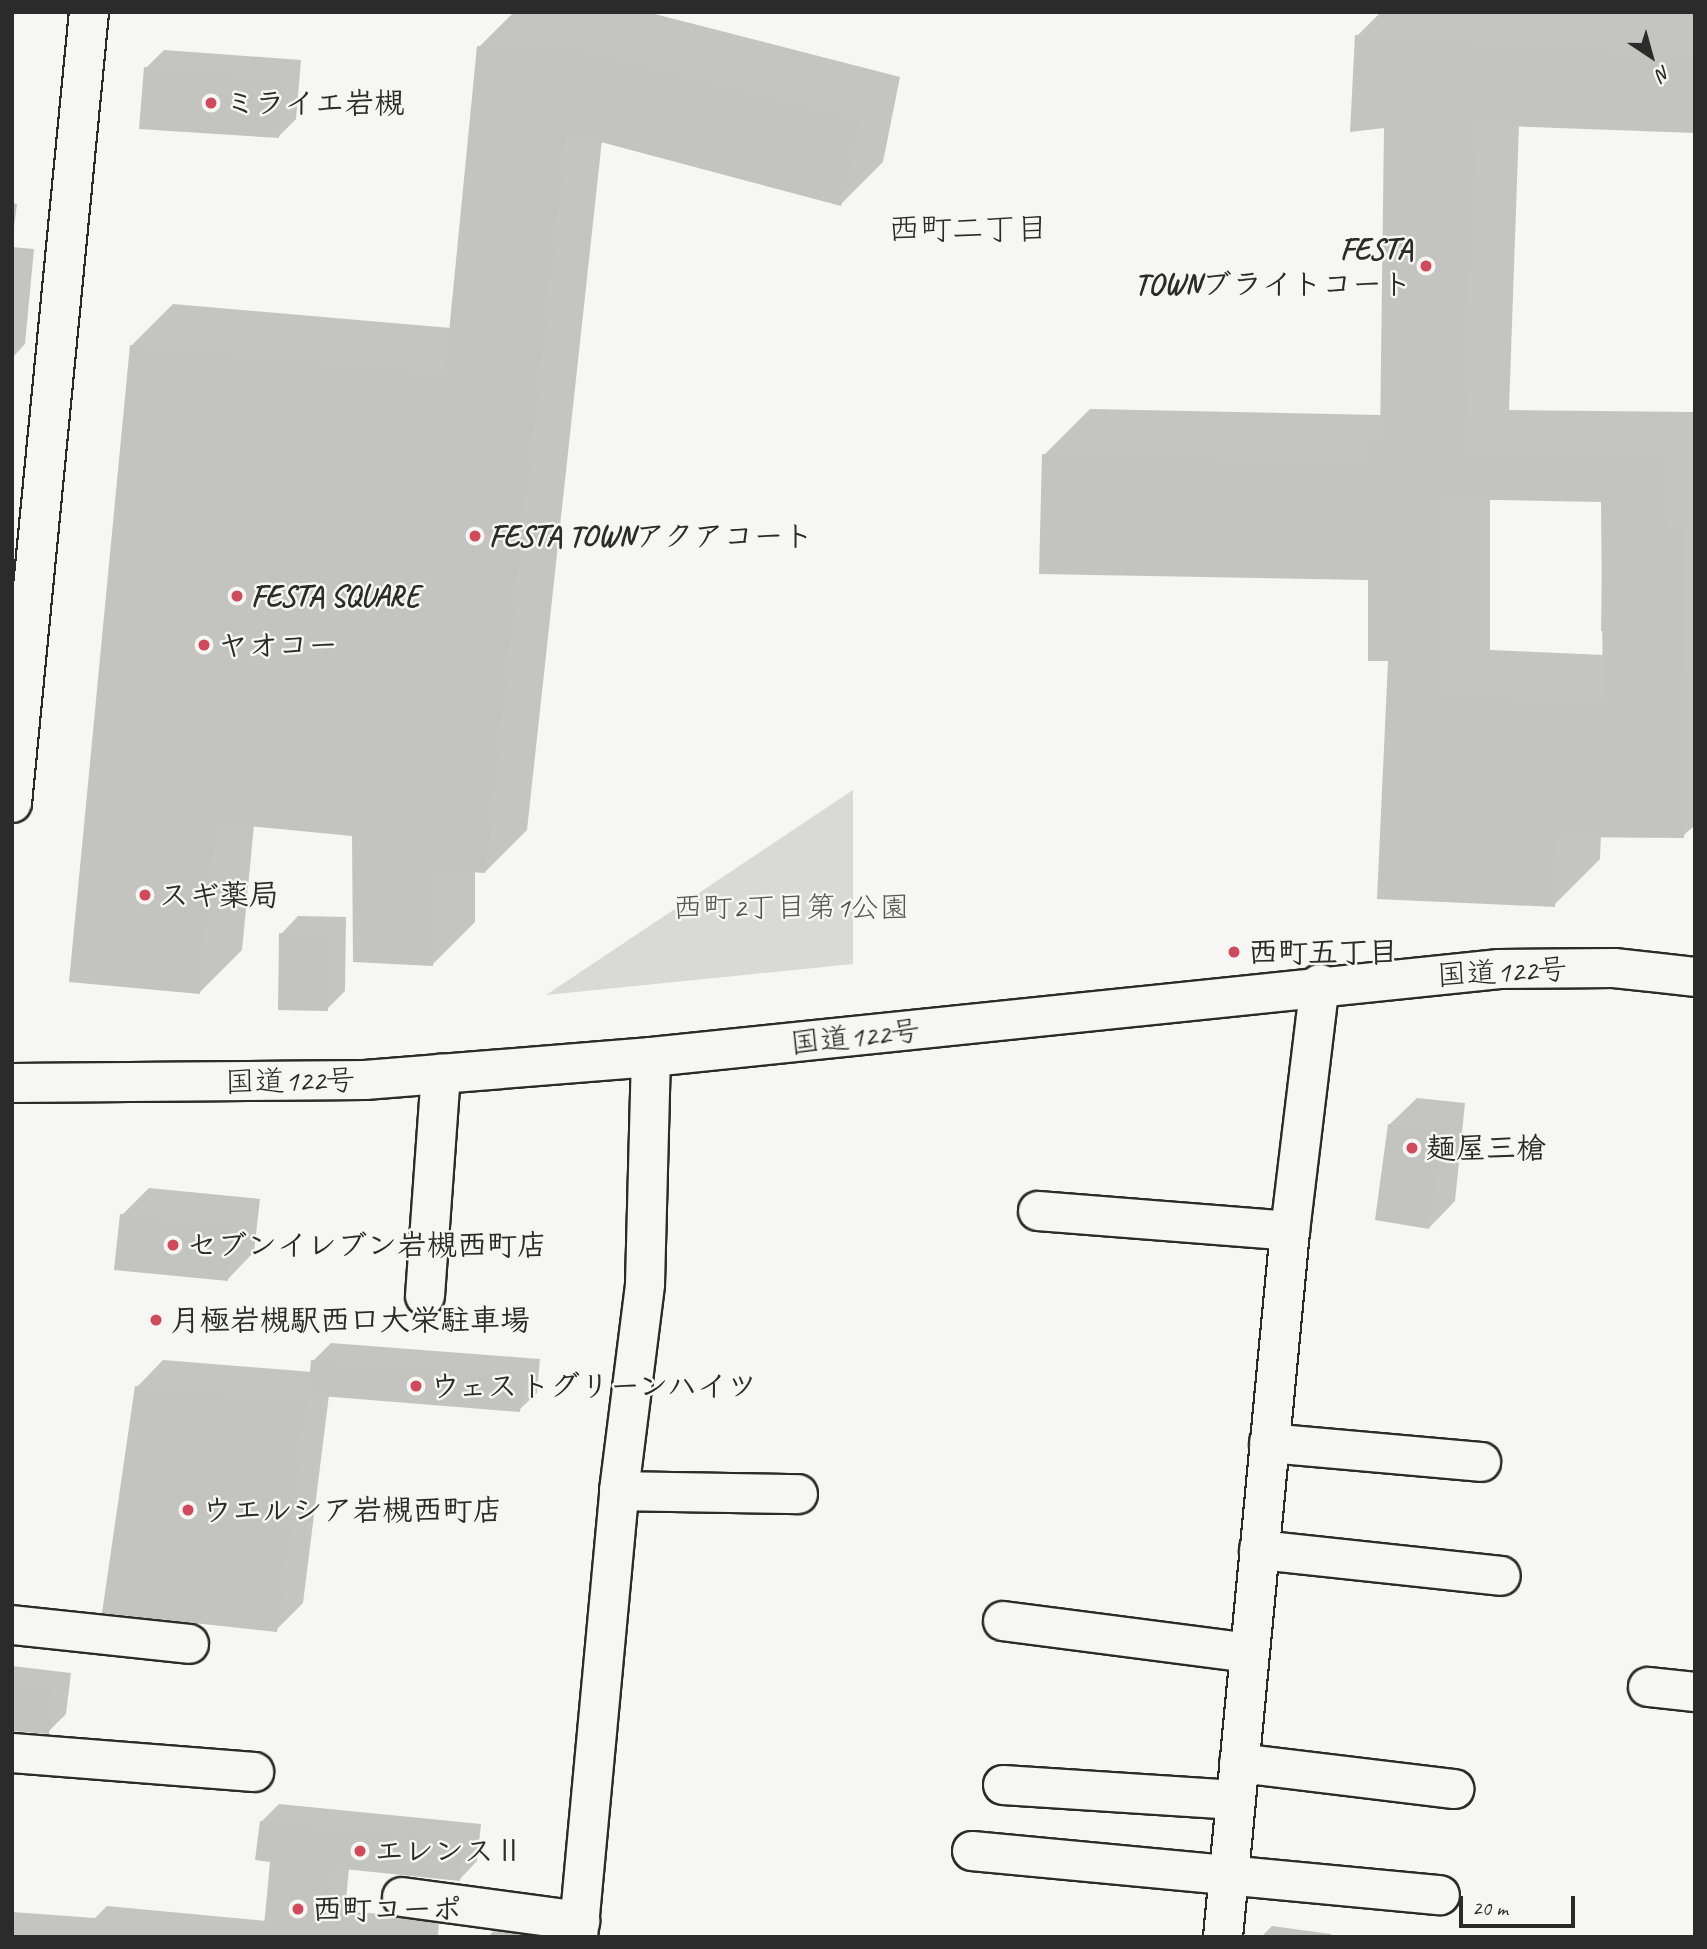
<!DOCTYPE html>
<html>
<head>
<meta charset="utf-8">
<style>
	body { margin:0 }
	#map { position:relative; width:1707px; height:1949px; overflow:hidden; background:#f6f6f2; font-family:Caveat,"Klee One",sans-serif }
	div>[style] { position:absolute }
	.green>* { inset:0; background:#d9d9d5 }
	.shadow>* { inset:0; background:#0003 }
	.building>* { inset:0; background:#c3c3c0 }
	.roads { filter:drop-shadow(2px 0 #2b2b2b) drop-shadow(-2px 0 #2b2b2b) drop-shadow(0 2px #2b2b2b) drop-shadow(0 -2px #2b2b2b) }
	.minor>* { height:38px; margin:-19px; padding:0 19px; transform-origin:19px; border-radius:19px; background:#f6f6f2 }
	.highway>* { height:38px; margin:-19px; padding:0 19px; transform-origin:19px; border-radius:19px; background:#f6f6f2 }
	.dots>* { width:19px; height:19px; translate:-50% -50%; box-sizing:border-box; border:4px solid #f6f6f2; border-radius:50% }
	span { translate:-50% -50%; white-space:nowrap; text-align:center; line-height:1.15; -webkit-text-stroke:5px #f6f6f2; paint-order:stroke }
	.poi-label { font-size:30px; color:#2b2b2b; font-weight:700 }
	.left { translate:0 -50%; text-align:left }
	.right { translate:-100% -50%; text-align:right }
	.park-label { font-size:30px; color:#565656 }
	.street-label { font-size:30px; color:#2b2b2b }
	.neighbourhood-label { font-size:32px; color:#2b2b2b }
	.frame { position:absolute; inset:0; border:14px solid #2b2b2b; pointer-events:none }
	.north { position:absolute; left:1616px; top:21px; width:70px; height:70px; -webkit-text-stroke:5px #f6f6f2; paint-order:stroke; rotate:144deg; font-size:19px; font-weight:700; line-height:28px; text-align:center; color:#2b2b2b }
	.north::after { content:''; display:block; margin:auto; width:24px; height:32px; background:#2b2b2b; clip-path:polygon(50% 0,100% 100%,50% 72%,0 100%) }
	.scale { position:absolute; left:1459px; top:1896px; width:116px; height:32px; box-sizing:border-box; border:4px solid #2b2b2b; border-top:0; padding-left:9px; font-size:21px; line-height:24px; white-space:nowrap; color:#2b2b2b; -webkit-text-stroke:5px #f6f6f2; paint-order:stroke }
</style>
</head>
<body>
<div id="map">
	<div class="green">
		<div style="clip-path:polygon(853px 790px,853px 964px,546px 995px)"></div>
	</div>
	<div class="shadow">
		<div style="clip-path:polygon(514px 12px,647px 12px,900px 77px,883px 162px,841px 204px,602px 140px,527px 830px,485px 872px,475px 871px,475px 922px,433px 964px,354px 834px,254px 825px,242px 950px,200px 992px,131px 346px,173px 304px,451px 328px,479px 47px)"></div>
		<div style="clip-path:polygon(evenodd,1381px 12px,1695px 12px,1695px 131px,1519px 125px,1509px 410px,1695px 412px,1695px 825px,1683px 836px,1601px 835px,1600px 859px,1554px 905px,1390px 659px,1370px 579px,1044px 455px,1090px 409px,1382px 415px,1385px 126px,1357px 36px,1381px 12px,1490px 498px,1603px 500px,1601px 631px,1606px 631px,1605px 655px,1490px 650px,1490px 498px)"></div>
		<div style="clip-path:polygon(164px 50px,301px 60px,296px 119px,278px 137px,146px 68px)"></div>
		<div style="clip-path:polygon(12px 203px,17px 204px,12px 242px)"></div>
		<div style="clip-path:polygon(12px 247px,34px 249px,25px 344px,12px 358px)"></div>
		<div style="clip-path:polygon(298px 916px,346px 917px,345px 991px,327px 1009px,281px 934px)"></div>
		<div style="clip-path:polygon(1417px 1098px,1465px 1103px,1455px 1201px,1429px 1228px,1390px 1124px)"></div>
		<div style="clip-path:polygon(149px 1188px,260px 1199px,254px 1252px,228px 1279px,122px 1215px)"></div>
		<div style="clip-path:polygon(331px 1343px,540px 1359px,537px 1393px,519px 1410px,329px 1395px,303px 1603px,276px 1630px,137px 1387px,163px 1360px,312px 1372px,313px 1361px)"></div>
		<div style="clip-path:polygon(12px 1666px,71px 1673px,66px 1714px,48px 1732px,12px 1729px)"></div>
		<div style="clip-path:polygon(279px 1804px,481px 1824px,477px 1861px,460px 1879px,349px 1868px,345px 1911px,439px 1919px,438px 1937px,12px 1937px,12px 1912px,95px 1918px,107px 1906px,266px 1921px,272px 1860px,261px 1822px)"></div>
		<div style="clip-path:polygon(507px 1916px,547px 1921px,546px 1937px,488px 1937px)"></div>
		<div style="clip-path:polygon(1272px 1926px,1331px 1934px,1331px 1937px,1261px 1937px)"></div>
	</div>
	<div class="building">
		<div style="clip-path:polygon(evenodd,1355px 35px,1695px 55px,1695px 133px,1475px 125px,1464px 455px,1668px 457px,1666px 529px,1686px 529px,1684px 838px,1558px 837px,1555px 907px,1377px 899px,1388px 661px,1368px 661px,1368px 580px,1039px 574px,1042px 454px,1369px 461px,1369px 440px,1380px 440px,1384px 128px,1350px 132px,1355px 35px,1445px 499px,1601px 502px,1603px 702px,1445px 695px,1445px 499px)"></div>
		<div style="clip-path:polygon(477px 46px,589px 50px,859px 119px,841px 206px,567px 133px,485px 873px,433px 870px,433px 966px,353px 962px,352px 836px,217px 823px,200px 994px,69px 982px,130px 345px,445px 373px)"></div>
		<div style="clip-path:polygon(144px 67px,284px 78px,279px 138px,139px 129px)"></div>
		<div style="clip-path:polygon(279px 933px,329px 934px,328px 1011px,278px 1010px)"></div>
		<div style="clip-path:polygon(1388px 1124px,1439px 1130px,1429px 1229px,1375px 1220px)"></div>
		<div style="clip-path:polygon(120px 1214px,234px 1225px,228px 1281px,114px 1270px)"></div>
		<div style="clip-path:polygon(311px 1360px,523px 1376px,520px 1412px,308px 1395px)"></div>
		<div style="clip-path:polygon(135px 1386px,306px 1400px,277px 1632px,102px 1613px)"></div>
		<div style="clip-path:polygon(12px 1685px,54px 1690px,49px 1734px,12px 1731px)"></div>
		<div style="clip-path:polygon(260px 1821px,464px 1841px,460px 1881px,334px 1868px,327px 1937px,263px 1937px,270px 1862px,255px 1860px)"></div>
	</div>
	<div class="roads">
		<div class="minor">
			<div style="left:12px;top:803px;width:795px;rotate:-84.44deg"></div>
			<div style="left:1038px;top:1211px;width:253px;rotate:4.5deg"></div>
			<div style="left:425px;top:1296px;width:223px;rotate:-85.9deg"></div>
			<div style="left:1269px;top:1443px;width:213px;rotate:5.1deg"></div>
			<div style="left:619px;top:1491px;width:179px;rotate:1deg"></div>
			<div style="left:1259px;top:1550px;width:243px;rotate:6.1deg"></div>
			<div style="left:1003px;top:1621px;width:248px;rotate:7.4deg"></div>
			<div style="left:12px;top:1625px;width:178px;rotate:6.1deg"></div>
			<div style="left:1648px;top:1687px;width:47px;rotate:6.1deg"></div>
			<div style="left:12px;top:1753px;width:243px;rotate:4.5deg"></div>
			<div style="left:1239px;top:1763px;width:217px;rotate:6.9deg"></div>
			<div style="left:1003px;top:1785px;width:233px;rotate:3.7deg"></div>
			<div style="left:972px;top:1851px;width:470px;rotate:5.4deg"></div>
			<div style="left:402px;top:1897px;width:180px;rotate:7.7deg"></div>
			<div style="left:578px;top:1937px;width:448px;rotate:-84.7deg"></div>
			<div style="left:619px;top:1491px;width:209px;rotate:-82.8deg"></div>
			<div style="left:645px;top:1284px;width:227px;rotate:-88.5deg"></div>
			<div style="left:1223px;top:1937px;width:709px;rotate:-84.58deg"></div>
			<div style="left:1290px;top:1231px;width:249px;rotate:-83.1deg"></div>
		</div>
		<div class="highway">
			<div style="left:12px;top:1083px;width:353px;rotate:-0.5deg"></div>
			<div style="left:365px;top:1080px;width:287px;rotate:-4.6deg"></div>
			<div style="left:651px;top:1057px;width:853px;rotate:-5.92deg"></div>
			<div style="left:1499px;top:969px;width:115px;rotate:-0.5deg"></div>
			<div style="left:1614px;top:968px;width:81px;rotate:6.3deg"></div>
		</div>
	</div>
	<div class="dots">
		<div style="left:211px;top:103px;background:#d1495b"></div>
		<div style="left:1426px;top:266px;background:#d1495b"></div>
		<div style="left:475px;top:536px;background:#d1495b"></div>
		<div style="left:237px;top:596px;background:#d1495b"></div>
		<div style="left:204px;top:645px;background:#d1495b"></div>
		<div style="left:145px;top:895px;background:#d1495b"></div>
		<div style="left:1234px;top:952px;background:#d1495b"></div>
		<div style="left:1412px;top:1148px;background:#d1495b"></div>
		<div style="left:173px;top:1245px;background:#d1495b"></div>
		<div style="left:156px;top:1320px;background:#d1495b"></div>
		<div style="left:416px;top:1386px;background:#d1495b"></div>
		<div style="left:188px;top:1510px;background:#d1495b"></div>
		<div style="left:360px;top:1851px;background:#d1495b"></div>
		<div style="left:298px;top:1909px;background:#d1495b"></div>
	</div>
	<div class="poi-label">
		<span class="left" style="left:225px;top:103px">ミライエ岩槻</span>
		<span class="right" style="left:1412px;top:266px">FESTA<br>TOWNブライトコート</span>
		<span class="left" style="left:489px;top:536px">FESTA TOWNアクアコート</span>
		<span class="left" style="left:251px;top:596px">FESTA SQUARE</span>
		<span class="left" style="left:218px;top:645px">ヤオコー</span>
		<span class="left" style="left:159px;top:895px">スギ薬局</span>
		<span class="left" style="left:1248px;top:952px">西町五丁目</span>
		<span class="left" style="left:1426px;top:1148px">麺屋三槍</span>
		<span class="left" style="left:187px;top:1245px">セブンイレブン岩槻西町店</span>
		<span class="left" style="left:170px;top:1320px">月極岩槻駅西口大栄駐車場</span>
		<span class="left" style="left:430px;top:1386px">ウェストグリーンハイツ</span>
		<span class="left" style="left:202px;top:1510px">ウエルシア岩槻西町店</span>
		<span class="left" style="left:374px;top:1851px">エレンスⅡ</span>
		<span class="left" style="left:312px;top:1909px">西町コーポ</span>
	</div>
	<div class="park-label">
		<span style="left:791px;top:907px">西町2丁目第1公園</span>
	</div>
	<div class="street-label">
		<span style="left:1502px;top:972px;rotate:-3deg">国道122号</span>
		<span style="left:855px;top:1037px;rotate:-6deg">国道122号</span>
		<span style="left:290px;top:1081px;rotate:-1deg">国道122号</span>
	</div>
	<div class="neighbourhood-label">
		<span style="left:968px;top:229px">西町二丁目</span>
	</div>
	<div class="frame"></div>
	<div class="north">N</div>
	<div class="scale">20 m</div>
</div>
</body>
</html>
